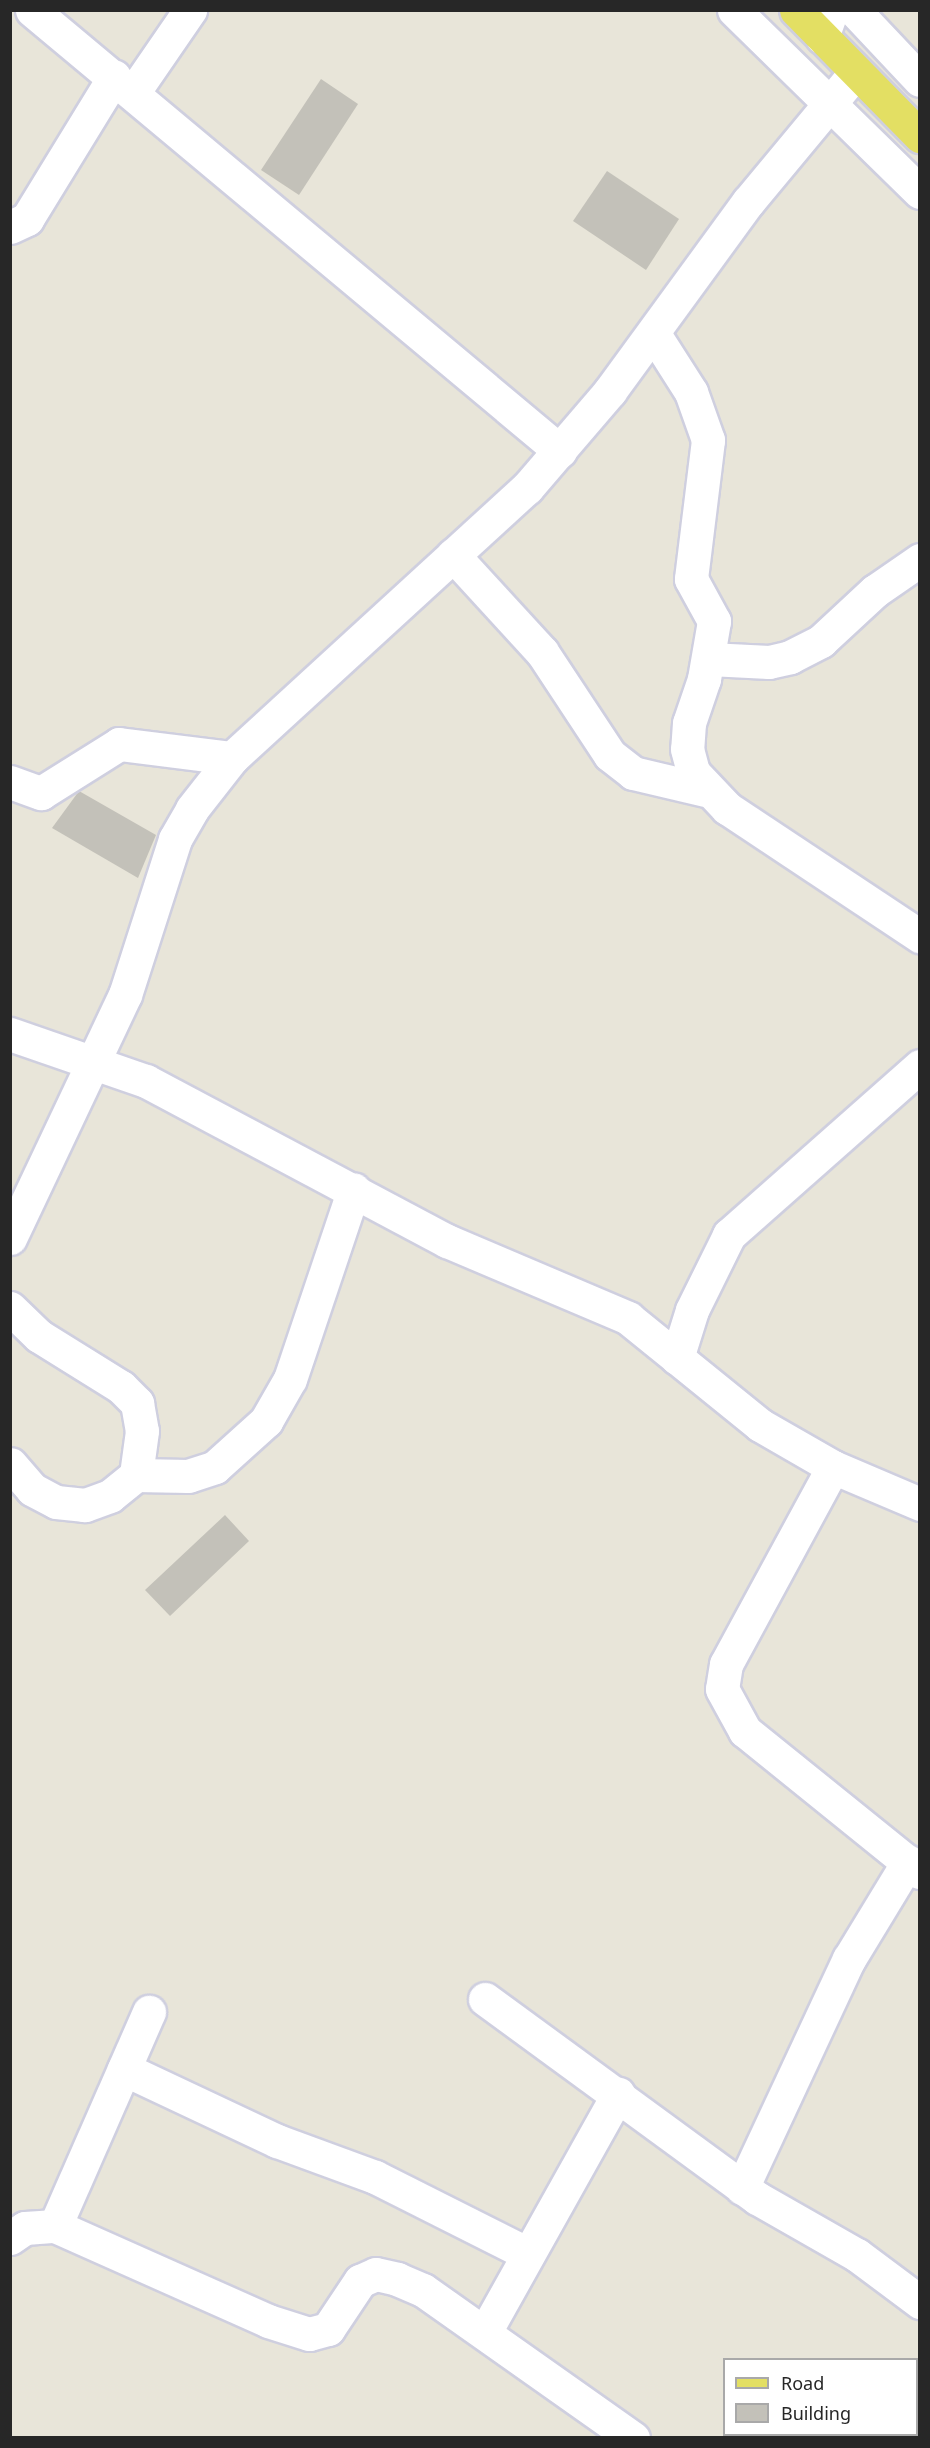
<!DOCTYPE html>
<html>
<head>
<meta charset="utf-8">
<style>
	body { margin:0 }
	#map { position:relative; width:930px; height:2448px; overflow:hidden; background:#e8e5d9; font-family:"Noto Sans",sans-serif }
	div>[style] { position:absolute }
	.building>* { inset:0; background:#c3c1b9 }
	.roads { filter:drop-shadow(2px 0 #cfcfdf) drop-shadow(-2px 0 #cfcfdf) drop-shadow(0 2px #cfcfdf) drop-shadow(0 -2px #cfcfdf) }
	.minor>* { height:33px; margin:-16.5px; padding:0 16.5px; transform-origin:16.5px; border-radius:16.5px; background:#fff }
	.major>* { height:33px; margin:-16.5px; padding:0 16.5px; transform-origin:16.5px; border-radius:16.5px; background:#e3df63 }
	span { translate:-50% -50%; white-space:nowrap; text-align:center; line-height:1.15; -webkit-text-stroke:4.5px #fff; paint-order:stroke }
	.frame { position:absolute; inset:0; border:12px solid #272727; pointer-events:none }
	.legend { position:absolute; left:723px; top:2358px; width:195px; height:78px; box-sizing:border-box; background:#fff; border:2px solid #a9a9a9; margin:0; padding:8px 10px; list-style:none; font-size:18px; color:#272727 }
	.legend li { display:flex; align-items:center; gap:12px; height:30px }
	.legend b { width:30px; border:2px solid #a9a9a9 }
</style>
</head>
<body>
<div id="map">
	<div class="building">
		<div style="clip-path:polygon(321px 79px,358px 104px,299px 195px,261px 170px)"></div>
		<div style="clip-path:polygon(607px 171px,679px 219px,646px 270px,573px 221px)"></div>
		<div style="clip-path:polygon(79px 791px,156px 835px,138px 878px,52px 828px)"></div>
		<div style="clip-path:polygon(225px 1515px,249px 1541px,170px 1616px,145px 1590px)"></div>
	</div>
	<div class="roads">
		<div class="minor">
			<div style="left:32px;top:10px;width:688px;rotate:39.87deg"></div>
			<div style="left:734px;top:10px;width:260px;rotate:44.4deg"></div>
			<div style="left:854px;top:10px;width:96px;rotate:46.7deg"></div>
			<div style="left:822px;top:37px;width:29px;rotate:-70deg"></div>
			<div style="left:133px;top:93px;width:101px;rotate:-55.5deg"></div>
			<div style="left:10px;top:227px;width:19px;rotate:-25deg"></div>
			<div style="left:27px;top:219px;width:167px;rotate:-58.5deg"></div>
			<div style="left:654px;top:334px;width:69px;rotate:57.5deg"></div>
			<div style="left:691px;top:392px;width:51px;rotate:70.5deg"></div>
			<div style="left:708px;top:440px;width:140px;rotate:97deg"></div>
			<div style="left:691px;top:579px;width:48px;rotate:61.3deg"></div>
			<div style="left:714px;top:621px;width:59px;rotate:99.8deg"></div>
			<div style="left:704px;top:679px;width:46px;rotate:108.8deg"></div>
			<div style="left:689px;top:723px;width:26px;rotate:94deg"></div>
			<div style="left:687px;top:749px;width:24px;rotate:75deg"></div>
			<div style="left:693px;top:772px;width:50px;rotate:46.6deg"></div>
			<div style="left:727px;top:808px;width:232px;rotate:33.6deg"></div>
			<div style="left:453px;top:555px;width:132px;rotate:47.5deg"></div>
			<div style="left:542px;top:652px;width:123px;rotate:56.6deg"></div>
			<div style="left:610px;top:755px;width:29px;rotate:38deg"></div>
			<div style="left:633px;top:773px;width:74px;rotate:13.3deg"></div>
			<div style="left:709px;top:659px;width:60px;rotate:2.9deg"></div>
			<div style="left:769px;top:662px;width:22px;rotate:-13deg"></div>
			<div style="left:790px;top:657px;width:35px;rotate:-27deg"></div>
			<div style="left:821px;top:641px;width:74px;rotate:-42.8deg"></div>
			<div style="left:875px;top:591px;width:55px;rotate:-34.6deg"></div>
			<div style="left:10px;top:782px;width:33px;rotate:20deg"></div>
			<div style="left:41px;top:793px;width:92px;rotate:-32.1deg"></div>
			<div style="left:119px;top:744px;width:114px;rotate:7.1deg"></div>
			<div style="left:10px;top:1034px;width:144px;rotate:19.1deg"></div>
			<div style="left:146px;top:1081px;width:341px;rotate:28deg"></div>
			<div style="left:447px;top:1241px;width:197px;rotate:23deg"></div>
			<div style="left:628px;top:1318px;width:170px;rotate:39deg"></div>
			<div style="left:760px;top:1425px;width:84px;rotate:29.9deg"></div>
			<div style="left:833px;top:1467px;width:95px;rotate:23deg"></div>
			<div style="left:10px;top:1238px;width:269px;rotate:-64.7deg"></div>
			<div style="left:125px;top:995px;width:164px;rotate:-72.2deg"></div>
			<div style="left:175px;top:839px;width:34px;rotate:-60deg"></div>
			<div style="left:192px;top:809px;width:65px;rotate:-51.9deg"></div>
			<div style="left:232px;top:758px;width:400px;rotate:-42.5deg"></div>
			<div style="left:527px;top:488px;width:128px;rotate:-49.4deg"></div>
			<div style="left:610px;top:391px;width:234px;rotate:-53.9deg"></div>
			<div style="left:748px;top:202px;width:168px;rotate:-50.3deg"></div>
			<div style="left:10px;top:1308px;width:40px;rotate:44deg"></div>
			<div style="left:39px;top:1336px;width:97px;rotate:31.9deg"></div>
			<div style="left:121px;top:1387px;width:23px;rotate:45deg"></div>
			<div style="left:137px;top:1403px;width:28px;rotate:80deg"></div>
			<div style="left:142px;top:1431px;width:44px;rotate:97.8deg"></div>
			<div style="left:136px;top:1475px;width:33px;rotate:141deg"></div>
			<div style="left:110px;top:1496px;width:27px;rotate:160deg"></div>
			<div style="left:85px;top:1505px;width:29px;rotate:-174deg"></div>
			<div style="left:56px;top:1502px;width:27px;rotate:-152deg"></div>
			<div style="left:32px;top:1489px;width:33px;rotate:-131deg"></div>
			<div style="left:677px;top:1358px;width:50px;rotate:-72.6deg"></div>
			<div style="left:692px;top:1310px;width:84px;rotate:-63.7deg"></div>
			<div style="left:729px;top:1235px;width:255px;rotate:-41.5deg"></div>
			<div style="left:833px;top:1467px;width:224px;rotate:118.5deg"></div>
			<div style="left:726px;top:1664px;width:25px;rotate:99deg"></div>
			<div style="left:722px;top:1689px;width:48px;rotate:61.3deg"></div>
			<div style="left:745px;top:1731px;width:225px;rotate:38.9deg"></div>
			<div style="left:136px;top:1475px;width:52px;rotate:1.1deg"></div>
			<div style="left:188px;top:1476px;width:28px;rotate:-18deg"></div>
			<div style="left:215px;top:1467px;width:69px;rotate:-42deg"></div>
			<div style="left:266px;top:1421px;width:48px;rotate:-60.3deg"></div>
			<div style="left:290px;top:1379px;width:200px;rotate:-71.4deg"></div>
			<div style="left:485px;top:1999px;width:337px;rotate:36.2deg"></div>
			<div style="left:757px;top:2198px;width:115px;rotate:29.7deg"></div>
			<div style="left:857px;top:2255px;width:79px;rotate:36.7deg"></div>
			<div style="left:124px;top:2069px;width:169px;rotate:25.2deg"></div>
			<div style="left:277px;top:2141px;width:104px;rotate:20.2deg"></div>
			<div style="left:375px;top:2177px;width:171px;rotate:26.7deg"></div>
			<div style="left:742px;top:2188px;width:253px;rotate:-65deg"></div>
			<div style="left:849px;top:1959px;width:114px;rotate:-58.7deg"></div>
			<div style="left:55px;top:2226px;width:234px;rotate:-66.3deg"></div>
			<div style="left:10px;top:2238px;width:18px;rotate:-34deg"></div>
			<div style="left:25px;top:2228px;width:30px;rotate:-4deg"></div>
			<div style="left:55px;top:2226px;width:233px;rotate:24deg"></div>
			<div style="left:268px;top:2321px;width:43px;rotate:17.6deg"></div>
			<div style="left:309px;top:2334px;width:20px;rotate:-15deg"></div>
			<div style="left:328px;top:2329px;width:58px;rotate:-56.3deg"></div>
			<div style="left:360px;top:2281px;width:17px;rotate:-24deg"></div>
			<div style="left:376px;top:2274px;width:22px;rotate:13deg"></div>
			<div style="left:397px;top:2279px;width:28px;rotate:23deg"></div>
			<div style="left:423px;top:2290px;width:257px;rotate:35.2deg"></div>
			<div style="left:485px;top:2332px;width:273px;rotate:-60.8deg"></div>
		</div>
		<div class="major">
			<div style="left:796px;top:10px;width:177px;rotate:45.5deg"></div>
		</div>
	</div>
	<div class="frame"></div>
	<ul class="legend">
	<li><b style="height:8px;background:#e3df63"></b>Road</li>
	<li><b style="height:16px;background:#c3c1b9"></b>Building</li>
	</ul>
</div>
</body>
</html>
